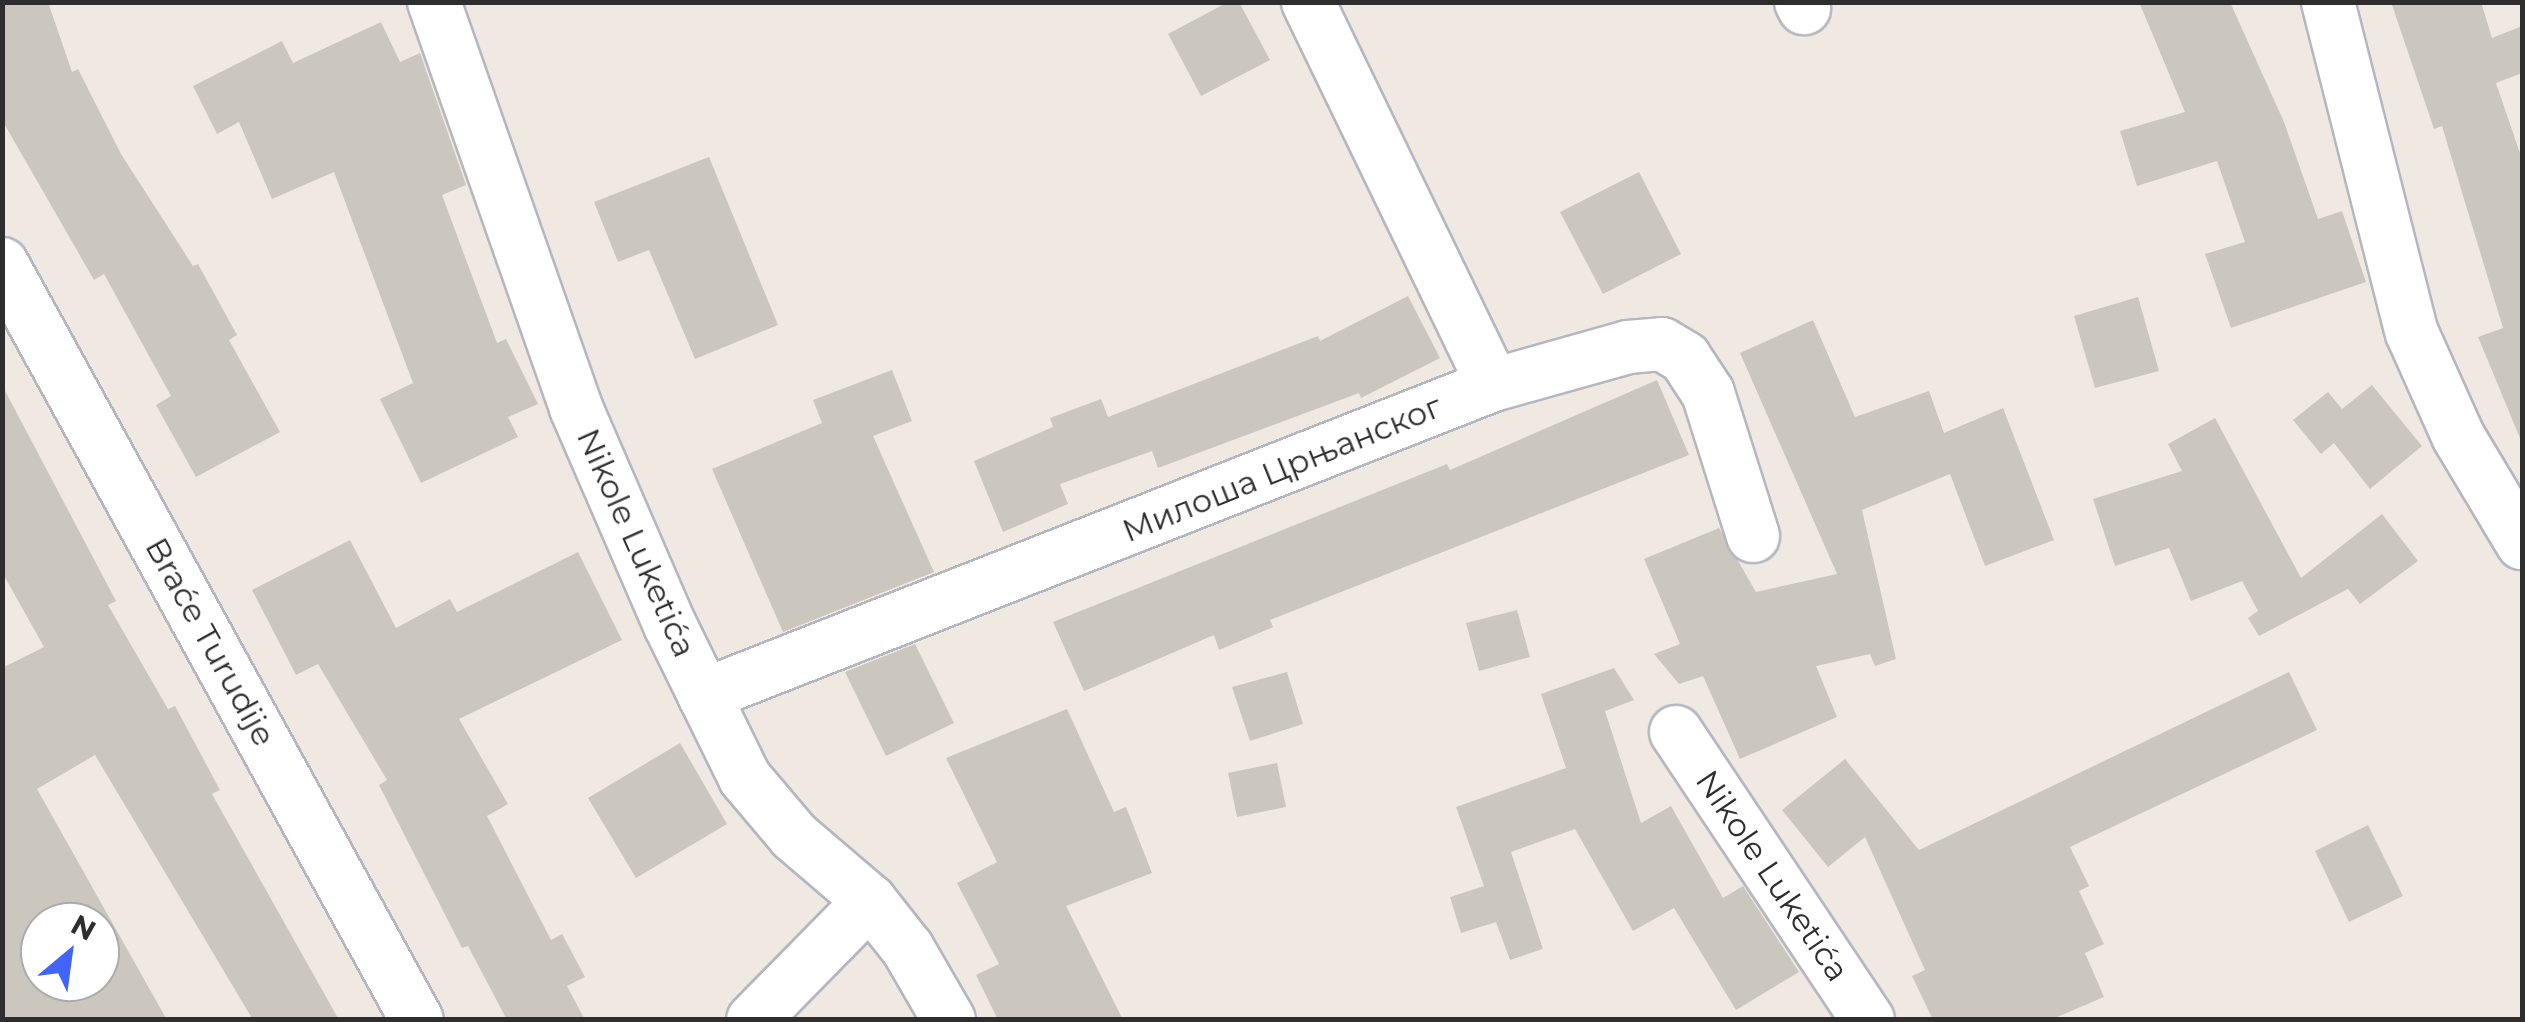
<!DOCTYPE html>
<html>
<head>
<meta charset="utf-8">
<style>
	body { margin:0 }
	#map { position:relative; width:2525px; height:1022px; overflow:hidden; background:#efe9e1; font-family:Montserrat,sans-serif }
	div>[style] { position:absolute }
	.building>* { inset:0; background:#cbc7bf }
	.roads { filter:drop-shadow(2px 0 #b4b7c1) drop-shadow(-2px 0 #b4b7c1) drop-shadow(0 2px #b4b7c1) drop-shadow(0 -2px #b4b7c1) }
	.minor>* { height:52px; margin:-26px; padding:0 26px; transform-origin:26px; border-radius:26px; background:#fff }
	span { translate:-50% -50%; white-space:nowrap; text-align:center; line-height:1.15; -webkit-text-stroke:8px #fff; paint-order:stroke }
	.street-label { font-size:32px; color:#2e2e2e }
	.frame { position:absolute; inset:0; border:5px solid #2e2e2e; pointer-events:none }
	.north { position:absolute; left:20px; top:902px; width:100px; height:100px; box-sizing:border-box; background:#fff; border:2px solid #ababab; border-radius:50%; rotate:29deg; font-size:28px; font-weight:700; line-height:40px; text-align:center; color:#2e2e2e }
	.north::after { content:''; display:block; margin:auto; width:35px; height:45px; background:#4264fb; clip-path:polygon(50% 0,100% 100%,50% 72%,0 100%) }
</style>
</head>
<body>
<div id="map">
	<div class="building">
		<div style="clip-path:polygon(2px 2px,48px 2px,72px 72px,78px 69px,121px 154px,193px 266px,198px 264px,237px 335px,229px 340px,280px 432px,196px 477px,156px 405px,171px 396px,104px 274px,94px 280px,2px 120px)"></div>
		<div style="clip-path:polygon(1228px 2px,1239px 2px,1270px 60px,1201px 96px,1168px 34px)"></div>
		<div style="clip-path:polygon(2139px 2px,2230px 2px,2284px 122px,2318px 219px,2342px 211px,2366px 282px,2231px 328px,2205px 254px,2245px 242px,2217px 161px,2137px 186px,2120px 131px,2185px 112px)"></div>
		<div style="clip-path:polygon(2391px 2px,2481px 2px,2492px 38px,2522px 26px,2522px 73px,2496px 83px,2522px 159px,2522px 443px,2478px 337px,2503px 328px,2442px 126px,2434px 129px)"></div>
		<div style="clip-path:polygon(381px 22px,400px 62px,420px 53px,466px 185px,442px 195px,497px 343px,506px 339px,538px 404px,508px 417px,518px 437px,421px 483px,380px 399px,413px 383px,334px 172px,272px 199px,239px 122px,217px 134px,193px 86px,282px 41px,293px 63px)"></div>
		<div style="clip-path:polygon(709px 157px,778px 325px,695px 359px,649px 250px,618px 262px,594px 202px)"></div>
		<div style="clip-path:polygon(1639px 172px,1681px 254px,1603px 294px,1560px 212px)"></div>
		<div style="clip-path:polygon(1408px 296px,1440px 358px,1361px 398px,1359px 393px,1158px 468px,1152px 451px,1060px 484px,1068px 504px,1003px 532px,974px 461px,1053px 427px,1050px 418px,1101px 399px,1108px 417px,1318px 336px,1320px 341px)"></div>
		<div style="clip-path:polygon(2138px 297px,2159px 371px,2095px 388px,2074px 316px)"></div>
		<div style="clip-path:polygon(1813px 320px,1855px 417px,1929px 391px,1944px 433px,2003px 408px,2054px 540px,1985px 566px,1950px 474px,1862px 510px,1896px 659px,1875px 666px,1870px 654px,1816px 666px,1837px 717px,1740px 759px,1703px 676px,1679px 684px,1654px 654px,1680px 644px,1644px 559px,1719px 528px,1756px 592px,1837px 574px,1740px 353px)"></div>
		<div style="clip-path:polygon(892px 370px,912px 421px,873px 436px,934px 572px,783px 632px,712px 469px,822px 423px,813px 400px)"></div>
		<div style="clip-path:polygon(1657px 380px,1689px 455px,1270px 620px,1273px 627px,1219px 650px,1214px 635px,1084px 691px,1053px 622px,1447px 464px,1450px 470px)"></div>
		<div style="clip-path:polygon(evenodd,2px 385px,116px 601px,108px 605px,168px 709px,175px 706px,220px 790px,212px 794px,339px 1020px,253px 1020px,95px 755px,37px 789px,167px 1020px,2px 1020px,2px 668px,44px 647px,2px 572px,2px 385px,40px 922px,100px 922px,100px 982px,40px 982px,40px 922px)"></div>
		<div style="clip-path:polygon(2372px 385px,2422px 446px,2370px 489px,2334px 443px,2321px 454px,2293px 420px,2328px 392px,2342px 409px)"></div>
		<div style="clip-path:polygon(2215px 418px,2301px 578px,2382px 514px,2418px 561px,2360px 604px,2348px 589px,2259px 636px,2248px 618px,2258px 611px,2242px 581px,2191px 601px,2169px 548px,2115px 566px,2093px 499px,2182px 471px,2168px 444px)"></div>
		<div style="clip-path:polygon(350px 540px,396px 628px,450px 599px,457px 612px,578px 552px,622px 640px,459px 719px,508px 804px,487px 816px,551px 940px,562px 934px,585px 977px,567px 986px,585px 1020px,507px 1020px,468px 946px,462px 948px,379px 785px,387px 780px,318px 664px,296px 675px,252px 590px)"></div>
		<div style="clip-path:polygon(1517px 610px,1530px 657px,1479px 671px,1466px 623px)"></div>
		<div style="clip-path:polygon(915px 644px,954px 723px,886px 756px,845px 672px)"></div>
		<div style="clip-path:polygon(1614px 668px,1634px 700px,1605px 711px,1641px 823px,1671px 806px,1723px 898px,1743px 886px,1799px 972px,1736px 1010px,1674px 908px,1633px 931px,1575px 829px,1511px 852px,1543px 949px,1510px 960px,1496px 922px,1461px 933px,1450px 897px,1484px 886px,1456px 807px,1566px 768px,1541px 694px)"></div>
		<div style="clip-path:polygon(1287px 672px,1303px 724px,1250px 741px,1232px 687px)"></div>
		<div style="clip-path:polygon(2289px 672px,2317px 730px,2070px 847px,2089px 886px,2079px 891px,2104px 944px,2085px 953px,2104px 997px,2050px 1020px,1933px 1020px,1912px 976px,1925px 970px,1865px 837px,1828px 867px,1782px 810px,1845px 759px,1919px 850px)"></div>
		<div style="clip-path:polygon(1067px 709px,1114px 812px,1126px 807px,1152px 873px,1066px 906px,1123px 1020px,998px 1020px,976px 975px,999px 964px,957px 883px,997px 862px,946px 758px)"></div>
		<div style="clip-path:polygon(680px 743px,727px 824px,636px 878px,588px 798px)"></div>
		<div style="clip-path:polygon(1277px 763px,1286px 807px,1237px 817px,1228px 773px)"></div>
		<div style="clip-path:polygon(2368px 825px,2403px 896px,2349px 922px,2315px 851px)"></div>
	</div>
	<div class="roads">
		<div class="minor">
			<div style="left:434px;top:2px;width:430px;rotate:70.7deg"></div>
			<div style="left:576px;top:408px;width:236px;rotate:66.6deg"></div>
			<div style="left:670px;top:625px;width:170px;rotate:63.9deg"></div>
			<div style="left:745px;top:778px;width:76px;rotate:49.8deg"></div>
			<div style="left:794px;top:836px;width:100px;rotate:40.5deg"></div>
			<div style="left:870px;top:901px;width:61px;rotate:51.6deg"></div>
			<div style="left:908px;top:949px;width:82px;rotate:60deg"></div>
			<div style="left:1308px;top:2px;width:425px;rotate:64.2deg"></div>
			<div style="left:1801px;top:2px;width:7px;rotate:63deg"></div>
			<div style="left:2328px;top:2px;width:341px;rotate:75.8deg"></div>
			<div style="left:2412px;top:333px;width:113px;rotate:65.9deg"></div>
			<div style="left:2458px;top:436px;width:125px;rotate:59.1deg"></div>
			<div style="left:2px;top:264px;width:862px;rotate:61.24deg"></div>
			<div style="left:704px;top:695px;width:848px;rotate:-21.45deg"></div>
			<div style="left:1493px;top:385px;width:140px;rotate:-15.7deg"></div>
			<div style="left:1628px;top:347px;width:34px;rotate:-5deg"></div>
			<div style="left:1662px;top:344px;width:27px;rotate:31deg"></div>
			<div style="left:1685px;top:358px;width:42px;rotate:56.7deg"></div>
			<div style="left:1708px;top:393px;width:150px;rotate:72.5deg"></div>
			<div style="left:1676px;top:732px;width:346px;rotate:56.3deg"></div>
			<div style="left:753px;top:1020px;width:167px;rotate:-45.5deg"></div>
		</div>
	</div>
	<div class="street-label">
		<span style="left:1282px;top:469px;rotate:-22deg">Милоша Црњанског</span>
		<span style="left:636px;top:543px;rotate:66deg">Nikole Luketića</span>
		<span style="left:210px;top:642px;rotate:61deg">Braće Turudije</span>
		<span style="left:1772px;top:876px;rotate:56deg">Nikole Luketića</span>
	</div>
	<div class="frame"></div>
	<div class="north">N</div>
</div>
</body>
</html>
